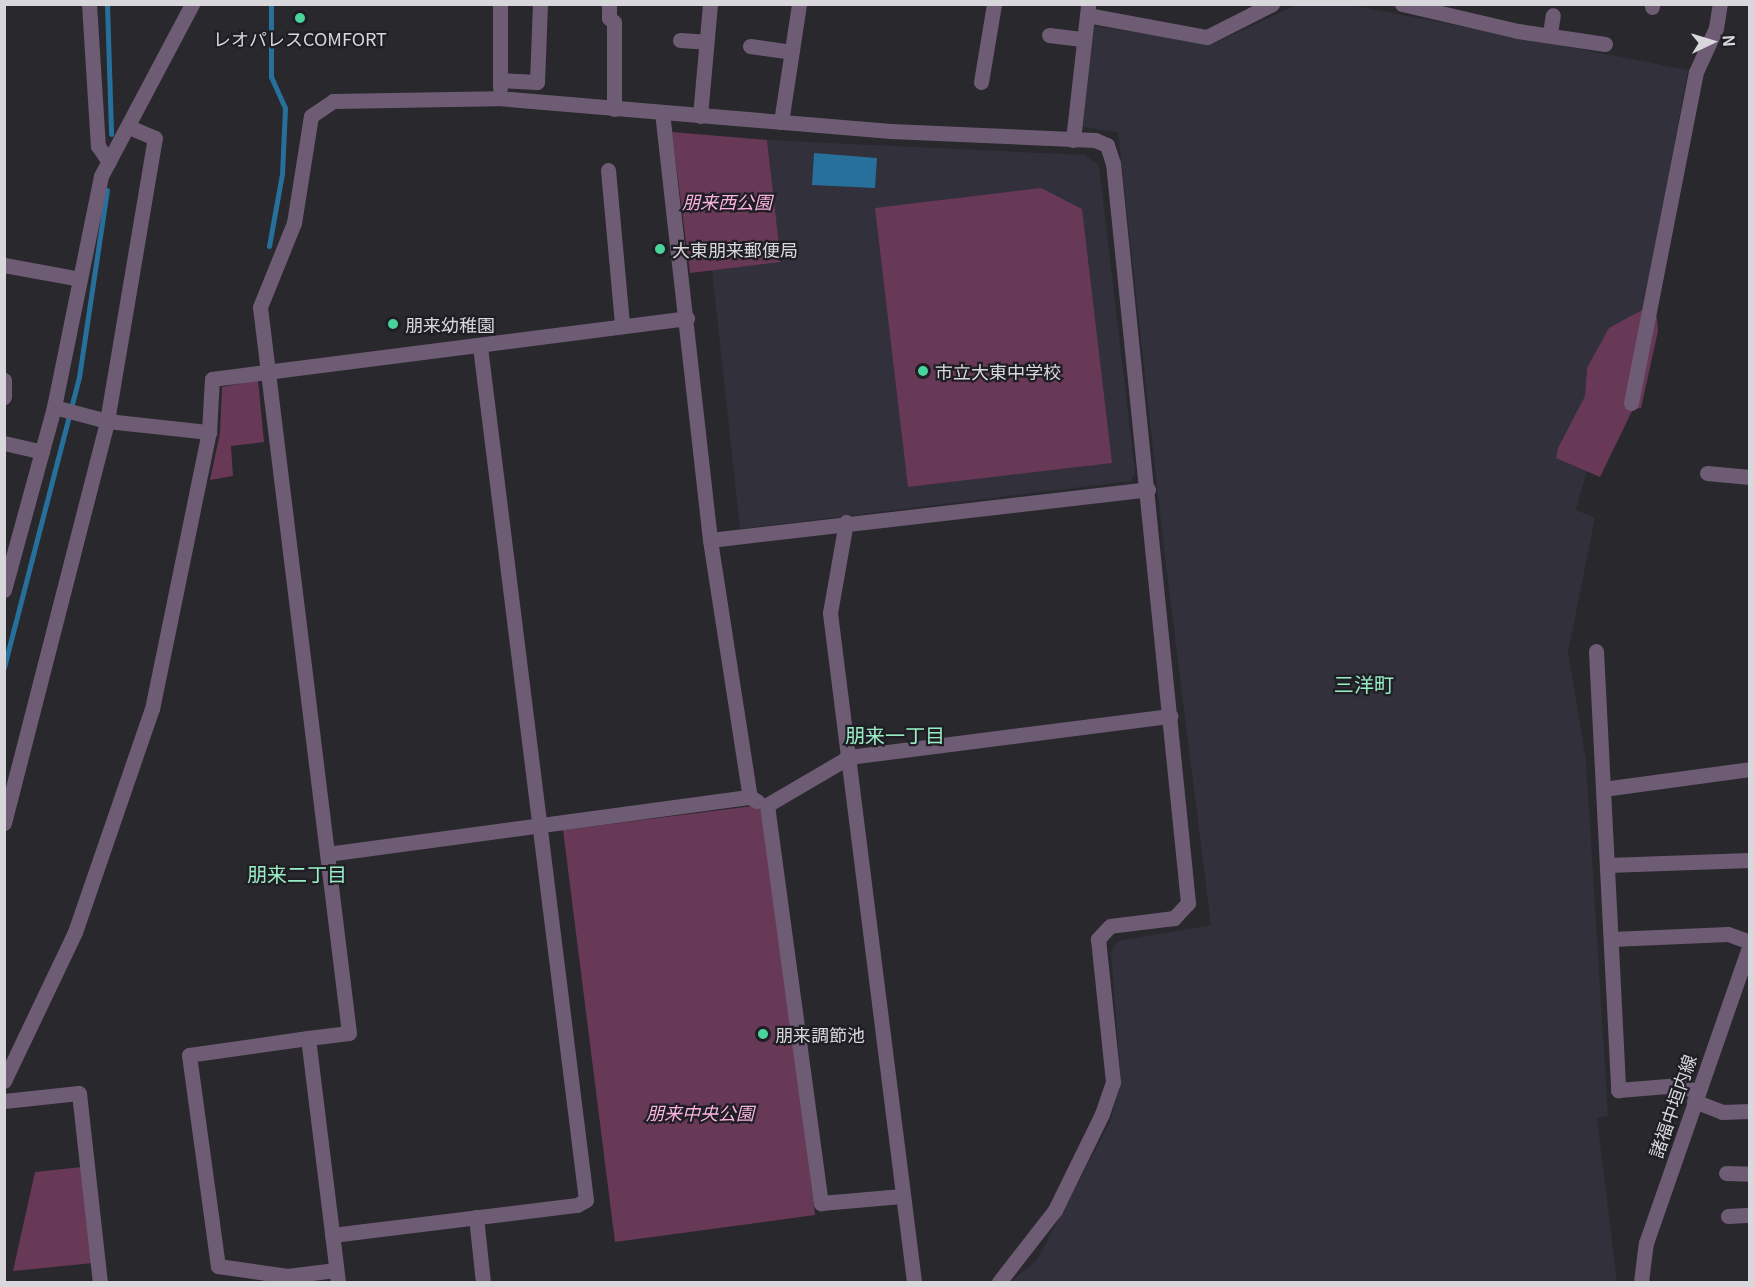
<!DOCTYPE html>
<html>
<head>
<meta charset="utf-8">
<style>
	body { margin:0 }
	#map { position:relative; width:1754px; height:1287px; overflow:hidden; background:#29282d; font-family:Georgia,"Noto Sans JP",serif }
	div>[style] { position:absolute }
	.built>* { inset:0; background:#31303b }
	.green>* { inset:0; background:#683857 }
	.water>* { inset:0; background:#27709c }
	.stream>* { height:5px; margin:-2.5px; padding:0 2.5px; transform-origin:2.5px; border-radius:2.5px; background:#27709c }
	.minor>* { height:15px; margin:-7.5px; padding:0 7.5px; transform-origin:7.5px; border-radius:7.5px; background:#6e5c75 }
	.dots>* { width:16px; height:16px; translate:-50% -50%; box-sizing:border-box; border:3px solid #1f1e24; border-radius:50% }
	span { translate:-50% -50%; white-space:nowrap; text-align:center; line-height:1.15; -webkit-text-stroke:4.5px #1f1e24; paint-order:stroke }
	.poi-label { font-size:18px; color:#d8d8dc }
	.left { translate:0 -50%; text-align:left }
	.park-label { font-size:18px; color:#fcb2e0; font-style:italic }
	.street-label { font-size:18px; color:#d8d8dc }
	.neighbourhood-label { font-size:20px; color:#99edc5 }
	.frame { position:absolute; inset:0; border:6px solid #d8d8dc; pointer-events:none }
	.north { position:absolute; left:1682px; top:12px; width:60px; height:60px; -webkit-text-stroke:4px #1f1e24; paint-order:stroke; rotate:86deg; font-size:16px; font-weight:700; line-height:24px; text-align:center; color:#d8d8dc }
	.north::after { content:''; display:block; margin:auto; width:21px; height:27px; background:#d8d8dc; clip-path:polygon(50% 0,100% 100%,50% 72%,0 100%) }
</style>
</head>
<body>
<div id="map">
	<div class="built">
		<div style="clip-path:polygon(1296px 5px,1350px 5px,1688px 70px,1644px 309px,1587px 368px,1585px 396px,1556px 457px,1587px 471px,1576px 510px,1595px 518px,1568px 652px,1586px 761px,1608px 1116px,1597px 1118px,1617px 1282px,1011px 1282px,1037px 1260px,1110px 1122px,1121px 1083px,1111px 952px,1118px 941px,1211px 925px,1165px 558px,1118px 132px,1083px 127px,1092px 26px,1212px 44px)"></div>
		<div style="clip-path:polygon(767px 140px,1085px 155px,1099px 166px,1135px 472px,1131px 481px,740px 529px,712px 270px,781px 262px)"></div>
	</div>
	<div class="green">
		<div style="clip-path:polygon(672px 132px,767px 140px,781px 262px,690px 273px)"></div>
		<div style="clip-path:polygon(1041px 188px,1082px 209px,1112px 463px,908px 487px,875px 208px)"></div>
		<div style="clip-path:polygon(1644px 309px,1657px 317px,1658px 331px,1641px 408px,1633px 409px,1600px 477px,1556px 458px,1558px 448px,1585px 396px,1587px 368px,1609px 328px)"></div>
		<div style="clip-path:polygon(258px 380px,264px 442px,231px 446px,233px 476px,210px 480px,220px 433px,222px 387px)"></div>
		<div style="clip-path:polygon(753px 806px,763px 810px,815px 1215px,615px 1242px,563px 830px)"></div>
		<div style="clip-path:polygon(82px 1167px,93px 1263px,13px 1271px,35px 1172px)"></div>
	</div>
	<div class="water">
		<div style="clip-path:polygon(814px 153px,877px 158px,875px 188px,812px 185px)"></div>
	</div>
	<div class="stream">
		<div style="left:107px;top:4px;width:130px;rotate:88.2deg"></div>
		<div style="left:269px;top:246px;width:73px;rotate:-79.8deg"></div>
		<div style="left:282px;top:174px;width:66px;rotate:-87.4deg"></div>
		<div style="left:285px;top:108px;width:34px;rotate:-114deg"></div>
		<div style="left:271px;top:77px;width:73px;rotate:-90deg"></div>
		<div style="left:4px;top:667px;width:300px;rotate:-75.5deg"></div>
		<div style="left:79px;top:377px;width:189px;rotate:-81.5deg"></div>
	</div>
	<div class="minor">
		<div style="left:89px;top:4px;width:142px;rotate:86.4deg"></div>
		<div style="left:98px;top:146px;width:19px;rotate:55deg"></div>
		<div style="left:609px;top:4px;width:14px;rotate:90deg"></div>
		<div style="left:609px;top:18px;width:6px;rotate:39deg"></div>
		<div style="left:614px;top:22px;width:87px;rotate:90deg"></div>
		<div style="left:1402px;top:4px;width:119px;rotate:13.1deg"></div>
		<div style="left:1518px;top:31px;width:88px;rotate:8.5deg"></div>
		<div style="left:1652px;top:7px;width:3px;rotate:-90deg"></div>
		<div style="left:1087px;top:15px;width:122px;rotate:10.4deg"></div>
		<div style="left:1207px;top:37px;width:73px;rotate:-26.9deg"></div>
		<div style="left:1550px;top:33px;width:18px;rotate:-81deg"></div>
		<div style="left:1049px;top:35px;width:35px;rotate:7deg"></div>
		<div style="left:680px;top:40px;width:26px;rotate:4deg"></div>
		<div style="left:750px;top:46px;width:42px;rotate:8.1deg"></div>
		<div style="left:500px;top:80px;width:37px;rotate:3deg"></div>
		<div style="left:537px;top:82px;width:78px;rotate:-87.8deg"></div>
		<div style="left:981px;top:82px;width:79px;rotate:-80.5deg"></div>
		<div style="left:500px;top:88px;width:84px;rotate:-90deg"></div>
		<div style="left:662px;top:112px;width:431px;rotate:83.6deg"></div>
		<div style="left:710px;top:540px;width:260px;rotate:81.2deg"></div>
		<div style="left:700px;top:116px;width:112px;rotate:-84.9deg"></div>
		<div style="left:781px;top:122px;width:119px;rotate:-81.3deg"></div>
		<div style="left:1073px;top:140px;width:135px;rotate:-83.6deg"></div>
		<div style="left:608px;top:170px;width:155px;rotate:84.8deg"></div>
		<div style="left:4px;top:265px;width:77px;rotate:10.4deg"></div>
		<div style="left:4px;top:380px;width:17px;rotate:90deg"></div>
		<div style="left:1631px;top:403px;width:337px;rotate:-78.9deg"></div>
		<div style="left:1696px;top:72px;width:48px;rotate:-65.6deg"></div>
		<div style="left:1716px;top:28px;width:24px;rotate:-81deg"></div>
		<div style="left:54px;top:407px;width:55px;rotate:14.8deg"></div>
		<div style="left:107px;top:421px;width:103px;rotate:6.2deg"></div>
		<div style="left:209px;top:432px;width:53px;rotate:-86.8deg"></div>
		<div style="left:212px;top:379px;width:479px;rotate:-7.3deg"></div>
		<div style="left:4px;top:443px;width:39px;rotate:13deg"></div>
		<div style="left:1707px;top:473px;width:43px;rotate:5.3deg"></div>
		<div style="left:846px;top:522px;width:92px;rotate:100deg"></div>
		<div style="left:830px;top:613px;width:674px;rotate:82.84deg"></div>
		<div style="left:710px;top:540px;width:441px;rotate:-6.6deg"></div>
		<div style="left:4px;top:590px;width:190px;rotate:-74.7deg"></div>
		<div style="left:54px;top:407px;width:236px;rotate:-78.5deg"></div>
		<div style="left:101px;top:176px;width:195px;rotate:-62.1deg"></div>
		<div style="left:1596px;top:651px;width:440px;rotate:87.1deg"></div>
		<div style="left:1618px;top:1090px;width:62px;rotate:-4.6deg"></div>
		<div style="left:1680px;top:1085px;width:18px;rotate:22deg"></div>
		<div style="left:1603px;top:789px;width:148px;rotate:-7.7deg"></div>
		<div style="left:767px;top:805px;width:402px;rotate:82.3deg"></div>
		<div style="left:821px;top:1203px;width:81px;rotate:-4.9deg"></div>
		<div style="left:767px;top:805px;width:95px;rotate:-30.3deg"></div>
		<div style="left:849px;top:757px;width:324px;rotate:-7.3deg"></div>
		<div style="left:4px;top:823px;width:415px;rotate:-75.6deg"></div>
		<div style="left:107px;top:421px;width:287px;rotate:-80.4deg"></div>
		<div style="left:155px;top:138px;width:28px;rotate:-157deg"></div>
		<div style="left:327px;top:854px;width:427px;rotate:-7.7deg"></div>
		<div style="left:750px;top:797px;width:8px;rotate:30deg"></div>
		<div style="left:1607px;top:865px;width:143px;rotate:-2deg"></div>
		<div style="left:1611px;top:939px;width:117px;rotate:-2.4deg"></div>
		<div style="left:1728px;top:934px;width:23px;rotate:20deg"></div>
		<div style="left:308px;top:1038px;width:120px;rotate:171.9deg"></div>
		<div style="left:189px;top:1055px;width:213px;rotate:82.2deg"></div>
		<div style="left:218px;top:1266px;width:70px;rotate:8.2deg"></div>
		<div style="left:287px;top:1276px;width:49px;rotate:-7deg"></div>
		<div style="left:4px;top:1081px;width:165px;rotate:-64.5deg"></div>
		<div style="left:75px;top:932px;width:236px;rotate:-71deg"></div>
		<div style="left:152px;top:709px;width:283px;rotate:-78.4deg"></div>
		<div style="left:4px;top:1101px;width:75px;rotate:-6.1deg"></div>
		<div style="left:79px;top:1093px;width:190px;rotate:83.7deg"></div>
		<div style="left:1694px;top:1101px;width:30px;rotate:21deg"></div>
		<div style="left:1722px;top:1112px;width:28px;rotate:-2deg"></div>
		<div style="left:1726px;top:1173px;width:24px;rotate:2deg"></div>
		<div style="left:1728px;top:1216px;width:22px;rotate:-3deg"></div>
		<div style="left:476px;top:1217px;width:65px;rotate:83.9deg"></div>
		<div style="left:332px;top:1235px;width:247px;rotate:-7deg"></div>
		<div style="left:577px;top:1205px;width:10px;rotate:-29deg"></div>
		<div style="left:586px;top:1200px;width:861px;rotate:-97.08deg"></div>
		<div style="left:338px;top:1282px;width:246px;rotate:-97deg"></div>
		<div style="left:308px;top:1038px;width:41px;rotate:-7deg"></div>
		<div style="left:349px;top:1033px;width:731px;rotate:-96.99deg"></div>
		<div style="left:260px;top:307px;width:91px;rotate:-68deg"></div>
		<div style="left:294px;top:223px;width:108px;rotate:-81deg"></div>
		<div style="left:311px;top:116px;width:27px;rotate:-34deg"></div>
		<div style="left:333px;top:101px;width:164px;rotate:-1deg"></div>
		<div style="left:497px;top:98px;width:395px;rotate:4.8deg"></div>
		<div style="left:891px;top:131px;width:204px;rotate:2.5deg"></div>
		<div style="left:1095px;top:140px;width:13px;rotate:23deg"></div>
		<div style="left:1107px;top:145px;width:19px;rotate:72deg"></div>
		<div style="left:1113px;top:163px;width:744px;rotate:84.21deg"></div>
		<div style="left:1188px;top:903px;width:21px;rotate:133deg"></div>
		<div style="left:1174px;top:918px;width:64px;rotate:172.9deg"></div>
		<div style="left:1110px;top:926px;width:18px;rotate:133deg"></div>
		<div style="left:1098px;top:939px;width:144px;rotate:84deg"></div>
		<div style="left:1113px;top:1082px;width:34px;rotate:109deg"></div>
		<div style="left:1102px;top:1114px;width:107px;rotate:116.1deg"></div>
		<div style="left:1055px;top:1210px;width:91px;rotate:127.9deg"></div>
		<div style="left:1641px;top:1282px;width:39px;rotate:-83deg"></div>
		<div style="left:1646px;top:1243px;width:317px;rotate:-70.8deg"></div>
	</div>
	<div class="dots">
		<div style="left:300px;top:18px;background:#49d49c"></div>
		<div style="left:660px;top:249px;background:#49d49c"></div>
		<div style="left:393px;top:324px;background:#49d49c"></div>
		<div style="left:923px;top:371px;background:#49d49c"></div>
		<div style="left:763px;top:1034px;background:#49d49c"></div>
	</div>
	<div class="poi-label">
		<span style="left:300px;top:38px">レオパレスCOMFORT</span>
		<span class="left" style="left:672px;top:249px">大東朋来郵便局</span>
		<span class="left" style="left:405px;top:324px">朋来幼稚園</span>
		<span class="left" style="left:935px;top:371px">市立大東中学校</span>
		<span class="left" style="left:775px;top:1034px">朋来調節池</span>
	</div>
	<div class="park-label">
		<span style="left:727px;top:201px">朋来西公園</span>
		<span style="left:700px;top:1112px">朋来中央公園</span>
	</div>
	<div class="street-label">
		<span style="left:1672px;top:1106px;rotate:-71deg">諸福中垣内線</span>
	</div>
	<div class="neighbourhood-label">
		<span style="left:1364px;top:683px">三洋町</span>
		<span style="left:895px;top:734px">朋来一丁目</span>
		<span style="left:297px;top:873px">朋来二丁目</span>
	</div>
	<div class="frame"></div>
	<div class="north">N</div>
</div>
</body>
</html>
